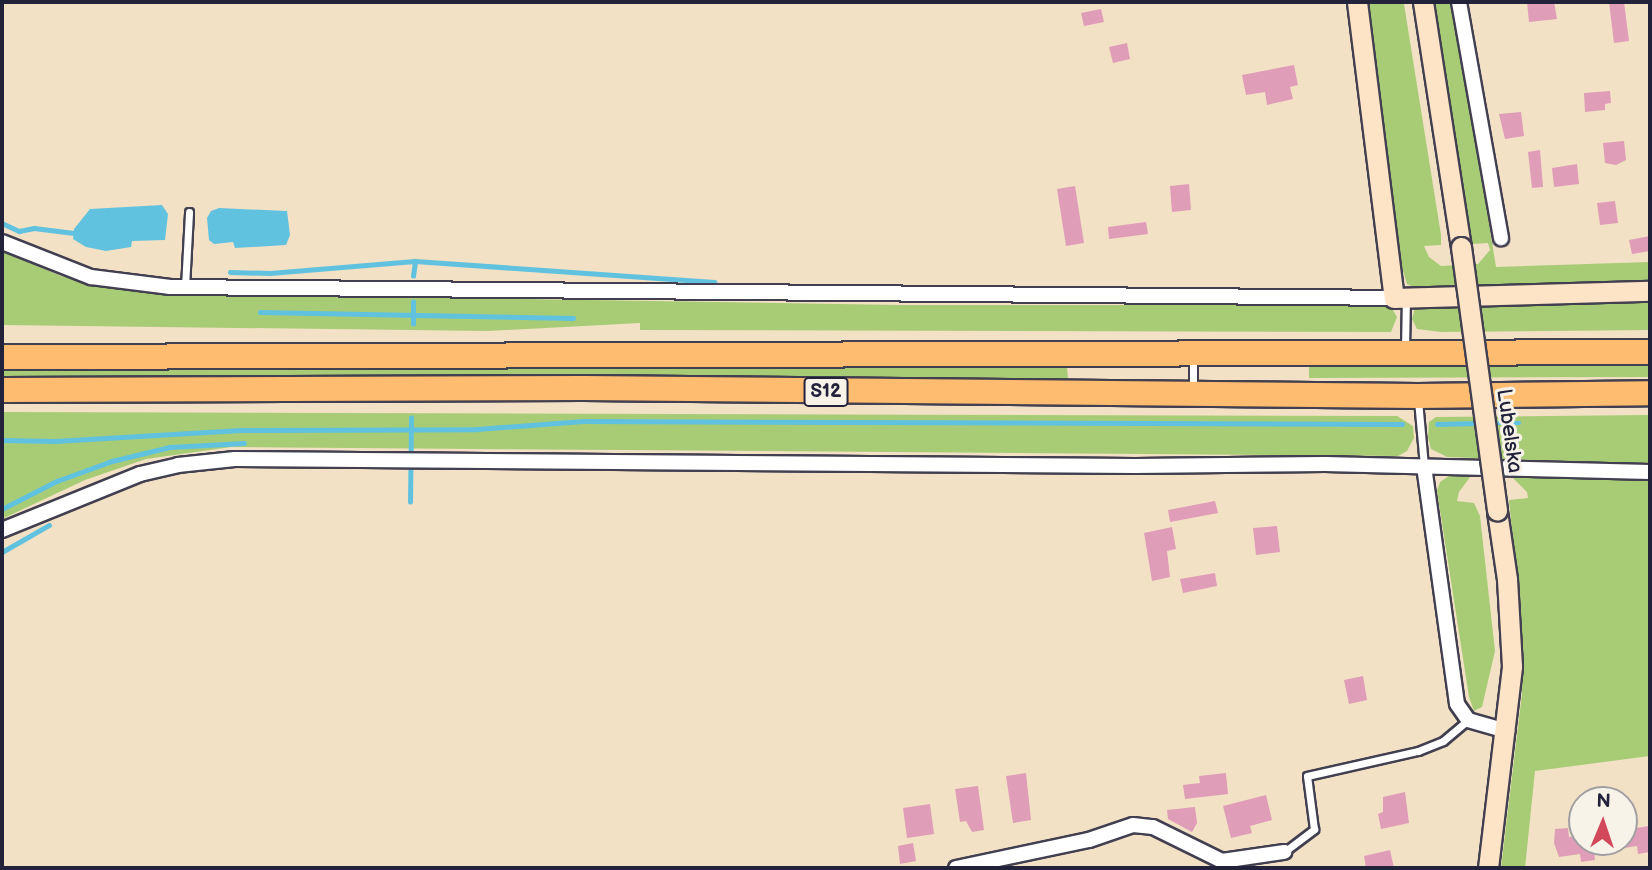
<!DOCTYPE html>
<html>
<head>
<meta charset="utf-8">
<style>
	body { margin:0 }
	#map { position:relative; width:1652px; height:870px; overflow:hidden; background:#f3e1c6; font-family:"Balsamiq Sans",sans-serif }
	div>[style] { position:absolute }
	.green>* { inset:0; background:#a7cc75 }
	.water>* { inset:0; background:#61c2df }
	.stream>* { height:4.5px; margin:-2.25px; padding:0 2.25px; transform-origin:2.25px; border-radius:2.25px; background:#61c2df }
	.building>* { inset:0; background:#df9db8 }
	.roads { filter:drop-shadow(2px 0 #413f50) drop-shadow(-2px 0 #413f50) drop-shadow(0 2px #413f50) drop-shadow(0 -2px #413f50) }
	.lane>* { height:7px; margin:-3.5px; padding:0 3.5px; transform-origin:3.5px; border-radius:3.5px; background:#fff }
	.street>* { height:14px; margin:-7px; padding:0 7px; transform-origin:7px; border-radius:7px; background:#fff }
	.secondary>* { height:19px; margin:-9.5px; padding:0 9.5px; transform-origin:9.5px; border-radius:9.5px; background:#fee4c6 }
	.highway>* { height:24px; margin:-12px; padding:0 12px; transform-origin:12px; border-radius:12px; background:#fdbc70 }
	.bridges { filter:drop-shadow(2px 0 #413f50) drop-shadow(-2px 0 #413f50) drop-shadow(0 2px #413f50) drop-shadow(0 -2px #413f50) }
	.secondary-bridge>* { height:19px; margin:-9.5px; padding:0 9.5px; transform-origin:9.5px; border-radius:9.5px; background:#fee4c6 }
	span { translate:-50% -50%; white-space:nowrap; text-align:center; line-height:1.15; -webkit-text-stroke:6px #f7f3e8; paint-order:stroke }
	.shield-label span { padding:2px 5px; background:#f7f3e8; border:2px solid; border-radius:5px; -webkit-text-stroke-width:0 }
	.shield-label { font-size:19px; color:#22223b; font-weight:700 }
	.street-label { font-size:21px; color:#22223b }
	.frame { position:absolute; inset:0; border:4px solid #22223b; pointer-events:none }
	.north { position:absolute; left:1568px; top:786px; width:70px; height:70px; box-sizing:border-box; background:#f7f3e8; border:2px solid #a29fa3; border-radius:50%; rotate:2deg; font-size:19px; font-weight:700; line-height:28px; text-align:center; color:#22223b }
	.north::after { content:''; display:block; margin:auto; width:24px; height:32px; background:#d1495b; clip-path:polygon(50% 0,100% 100%,50% 72%,0 100%) }
</style>
</head>
<body>
<div id="map">
	<div class="green">
		<div style="clip-path:polygon(1369px 2px,1404px 4px,1441px 235px,1441px 245px,1424px 246px,1429px 257px,1441px 266px,1478px 264px,1490px 250px,1488px 243px,1472px 244px,1432px 2px,1453px 2px,1496px 267px,1650px 262px,1650px 283px,1416px 288px,1407px 284px,1399px 258px)"></div>
		<div style="clip-path:polygon(2px 251px,61px 276px,118px 289px,158px 293px,900px 305px,1390px 305px,1397px 317px,1391px 332px,640px 330px,640px 323px,488px 331px,2px 325px)"></div>
		<div style="clip-path:polygon(1650px 302px,1650px 330px,1441px 332px,1417px 329px,1412px 319px,1415px 308px,1426px 303px)"></div>
		<div style="clip-path:polygon(2px 362px,1067px 366px,1068px 379px,2px 376px)"></div>
		<div style="clip-path:polygon(1650px 365px,1650px 377px,1309px 378px,1309px 366px)"></div>
		<div style="clip-path:polygon(2px 412px,1397px 416px,1413px 426px,1414px 438px,1407px 451px,1398px 456px,231px 447px,146px 459px,85px 480px,2px 519px)"></div>
		<div style="clip-path:polygon(1650px 415px,1650px 464px,1447px 457px,1431px 449px,1428px 437px,1429px 422px,1436px 417px)"></div>
		<div style="clip-path:polygon(1469px 474px,1470px 477px,1459px 492px,1457px 501px,1474px 503px,1480px 516px,1495px 651px,1482px 707px,1474px 711px,1469px 697px,1437px 491px,1440px 482px,1449px 476px)"></div>
		<div style="clip-path:polygon(1512px 477px,1650px 481px,1650px 756px,1535px 771px,1525px 868px,1501px 868px,1522px 694px,1518px 589px,1509px 500px,1528px 498px,1527px 492px)"></div>
	</div>
	<div class="water">
		<div style="clip-path:polygon(162px 205px,168px 214px,165px 240px,132px 241px,131px 247px,106px 251px,86px 247px,73px 239px,74px 229px,90px 209px)"></div>
		<div style="clip-path:polygon(219px 208px,287px 211px,290px 235px,286px 245px,235px 248px,233px 242px,214px 244px,209px 240px,207px 218px,211px 211px)"></div>
	</div>
	<div class="stream">
		<div style="left:2px;top:223px;width:19px;rotate:25deg"></div>
		<div style="left:19px;top:231px;width:15px;rotate:-11deg"></div>
		<div style="left:34px;top:228px;width:40px;rotate:7.1deg"></div>
		<div style="left:230px;top:272px;width:40px;rotate:1.4deg"></div>
		<div style="left:270px;top:273px;width:145px;rotate:-4.7deg"></div>
		<div style="left:415px;top:261px;width:300px;rotate:4deg"></div>
		<div style="left:413px;top:276px;width:15px;rotate:-82deg"></div>
		<div style="left:260px;top:312px;width:313px;rotate:1.1deg"></div>
		<div style="left:413px;top:324px;width:22px;rotate:-90deg"></div>
		<div style="left:1491px;top:423px;width:28px"></div>
		<div style="left:1437px;top:424px;width:41px;rotate:-1.4deg"></div>
		<div style="left:2px;top:440px;width:53px;rotate:1.1deg"></div>
		<div style="left:55px;top:441px;width:186px;rotate:-3.4deg"></div>
		<div style="left:241px;top:430px;width:236px;rotate:-0.2deg"></div>
		<div style="left:477px;top:429px;width:106px;rotate:-4.3deg"></div>
		<div style="left:583px;top:421px;width:819px;rotate:0.21deg"></div>
		<div style="left:410px;top:502px;width:84px;rotate:-89.3deg"></div>
		<div style="left:2px;top:509px;width:62px;rotate:-27deg"></div>
		<div style="left:57px;top:481px;width:59px;rotate:-20deg"></div>
		<div style="left:112px;top:461px;width:60px;rotate:-13.6deg"></div>
		<div style="left:170px;top:447px;width:74px;rotate:-3.1deg"></div>
		<div style="left:2px;top:552px;width:54px;rotate:-29.9deg"></div>
	</div>
	<div class="building">
		<div style="clip-path:polygon(1527px 2px,1554px 2px,1557px 19px,1529px 22px)"></div>
		<div style="clip-path:polygon(1609px 2px,1624px 2px,1629px 41px,1614px 43px)"></div>
		<div style="clip-path:polygon(1101px 9px,1104px 22px,1084px 26px,1081px 13px)"></div>
		<div style="clip-path:polygon(1127px 43px,1130px 59px,1113px 63px,1109px 47px)"></div>
		<div style="clip-path:polygon(1294px 65px,1298px 85px,1290px 87px,1293px 99px,1267px 105px,1265px 92px,1246px 95px,1242px 75px)"></div>
		<div style="clip-path:polygon(1610px 91px,1611px 103px,1605px 104px,1605px 110px,1585px 112px,1584px 93px)"></div>
		<div style="clip-path:polygon(1521px 112px,1524px 136px,1505px 139px,1499px 114px)"></div>
		<div style="clip-path:polygon(1624px 141px,1626px 160px,1616px 165px,1605px 163px,1603px 143px)"></div>
		<div style="clip-path:polygon(1540px 150px,1543px 187px,1532px 188px,1528px 152px)"></div>
		<div style="clip-path:polygon(1577px 164px,1579px 184px,1554px 187px,1552px 168px)"></div>
		<div style="clip-path:polygon(1189px 184px,1191px 210px,1172px 212px,1170px 186px)"></div>
		<div style="clip-path:polygon(1075px 186px,1084px 243px,1066px 246px,1057px 189px)"></div>
		<div style="clip-path:polygon(1615px 201px,1618px 223px,1600px 225px,1597px 203px)"></div>
		<div style="clip-path:polygon(1146px 222px,1148px 234px,1109px 239px,1108px 227px)"></div>
		<div style="clip-path:polygon(1650px 236px,1650px 251px,1632px 254px,1629px 240px)"></div>
		<div style="clip-path:polygon(1215px 501px,1218px 513px,1170px 522px,1168px 510px)"></div>
		<div style="clip-path:polygon(1277px 526px,1280px 552px,1256px 555px,1253px 528px)"></div>
		<div style="clip-path:polygon(1172px 527px,1176px 549px,1167px 551px,1170px 577px,1152px 581px,1144px 533px)"></div>
		<div style="clip-path:polygon(1215px 573px,1217px 586px,1183px 593px,1180px 579px)"></div>
		<div style="clip-path:polygon(1363px 676px,1367px 700px,1349px 704px,1344px 680px)"></div>
		<div style="clip-path:polygon(1026px 773px,1031px 820px,1013px 823px,1006px 776px)"></div>
		<div style="clip-path:polygon(1226px 773px,1228px 794px,1185px 799px,1183px 785px,1200px 783px,1199px 776px)"></div>
		<div style="clip-path:polygon(978px 786px,984px 830px,972px 832px,966px 821px,960px 822px,955px 789px)"></div>
		<div style="clip-path:polygon(1405px 792px,1409px 823px,1381px 829px,1378px 814px,1383px 812px,1383px 797px)"></div>
		<div style="clip-path:polygon(1266px 795px,1272px 820px,1250px 826px,1252px 833px,1231px 838px,1223px 806px)"></div>
		<div style="clip-path:polygon(930px 804px,934px 834px,907px 838px,903px 808px)"></div>
		<div style="clip-path:polygon(1195px 807px,1197px 823px,1192px 832px,1168px 819px,1167px 810px)"></div>
		<div style="clip-path:polygon(1649px 826px,1650px 852px,1638px 854px,1637px 846px,1624px 848px,1624px 830px)"></div>
		<div style="clip-path:polygon(1568px 828px,1569px 837px,1582px 835px,1582px 842px,1609px 842px,1610px 850px,1594px 852px,1595px 860px,1581px 862px,1580px 854px,1559px 857px,1554px 843px,1555px 829px)"></div>
		<div style="clip-path:polygon(913px 843px,916px 861px,900px 864px,898px 846px)"></div>
		<div style="clip-path:polygon(1390px 850px,1394px 868px,1366px 868px,1364px 856px)"></div>
	</div>
	<div class="roads">
		<div class="lane">
			<div style="left:185px;top:287px;width:75px;rotate:-86.9deg"></div>
			<div style="left:1405px;top:349px;width:51px;rotate:-88.9deg"></div>
			<div style="left:1193px;top:358px;width:31px;rotate:90deg"></div>
			<div style="left:1418px;top:400px;width:66px;rotate:84.8deg"></div>
			<div style="left:1284px;top:852px;width:38px;rotate:-37deg"></div>
			<div style="left:1314px;top:829px;width:53px;rotate:-97.5deg"></div>
			<div style="left:1307px;top:776px;width:114px;rotate:-12.7deg"></div>
			<div style="left:1418px;top:751px;width:27px;rotate:-22deg"></div>
			<div style="left:1443px;top:741px;width:33px;rotate:-40deg"></div>
		</div>
		<div class="street">
			<div style="left:1459px;top:2px;width:240px;rotate:79.9deg"></div>
			<div style="left:2px;top:242px;width:96px;rotate:21.5deg"></div>
			<div style="left:91px;top:277px;width:80px;rotate:7.2deg"></div>
			<div style="left:170px;top:287px;width:1224px;rotate:0.51deg"></div>
			<div style="left:1424px;top:466px;width:240px;rotate:82.1deg"></div>
			<div style="left:1457px;top:704px;width:19px;rotate:55deg"></div>
			<div style="left:1468px;top:720px;width:41px;rotate:15.8deg"></div>
			<div style="left:2px;top:530px;width:149px;rotate:-22.1deg"></div>
			<div style="left:140px;top:474px;width:39px;rotate:-13deg"></div>
			<div style="left:178px;top:465px;width:57px;rotate:-6deg"></div>
			<div style="left:235px;top:459px;width:900px;rotate:0.45deg"></div>
			<div style="left:1135px;top:466px;width:190px;rotate:-0.6deg"></div>
			<div style="left:1325px;top:464px;width:325px;rotate:1.4deg"></div>
			<div style="left:956px;top:868px;width:136px;rotate:-11.9deg"></div>
			<div style="left:1089px;top:840px;width:46px;rotate:-18.8deg"></div>
			<div style="left:1133px;top:825px;width:20px;rotate:6deg"></div>
			<div style="left:1153px;top:827px;width:77px;rotate:26.2deg"></div>
			<div style="left:1222px;top:861px;width:63px;rotate:-8.3deg"></div>
		</div>
		<div class="secondary">
			<div style="left:1357px;top:2px;width:298px;rotate:82.9deg"></div>
			<div style="left:1394px;top:298px;width:256px;rotate:-1.6deg"></div>
			<div style="left:1423px;top:2px;width:248px;rotate:81.2deg"></div>
			<div style="left:1488px;top:868px;width:203px;rotate:-83.2deg"></div>
			<div style="left:1512px;top:666px;width:87px;rotate:-93.3deg"></div>
			<div style="left:1507px;top:579px;width:69px;rotate:-98.4deg"></div>
		</div>
		<div class="highway">
			<div style="left:2px;top:357px;width:1648px;rotate:-0.17deg"></div>
			<div style="left:2px;top:390px;width:582px;rotate:-0.2deg"></div>
			<div style="left:584px;top:388px;width:834px;rotate:0.55deg"></div>
			<div style="left:1418px;top:396px;width:232px;rotate:-0.7deg"></div>
		</div>
	</div>
	<div class="bridges">
		<div class="secondary-bridge">
			<div style="left:1461px;top:247px;width:266px;rotate:82.2deg"></div>
		</div>
	</div>
	<div class="shield-label">
		<span style="left:826px;top:392px">S12</span>
	</div>
	<div class="street-label">
		<span style="left:1509px;top:431px;rotate:82deg">Lubelska</span>
	</div>
	<div class="frame"></div>
	<div class="north">N</div>
</div>
</body>
</html>
